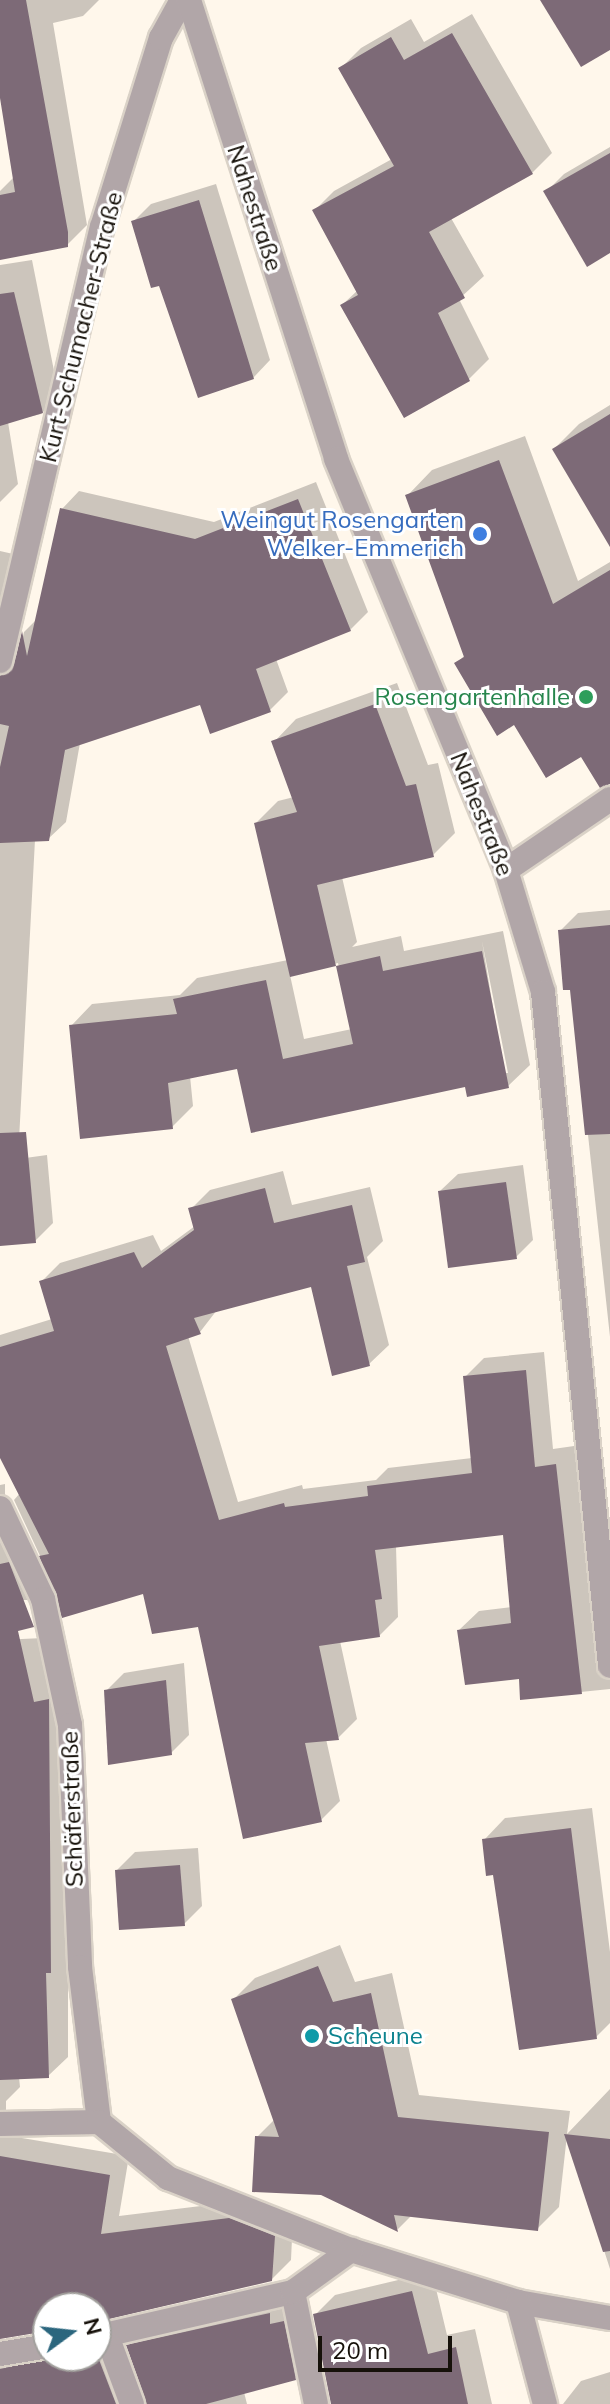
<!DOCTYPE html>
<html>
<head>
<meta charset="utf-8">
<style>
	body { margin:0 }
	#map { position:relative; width:610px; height:2404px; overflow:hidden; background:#fff7eb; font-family:Mulish,sans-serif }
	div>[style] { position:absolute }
	.shadow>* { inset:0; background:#0003 }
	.building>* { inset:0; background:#7d6a77 }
	.roads { filter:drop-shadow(2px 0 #dad2c7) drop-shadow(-2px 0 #dad2c7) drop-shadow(0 2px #dad2c7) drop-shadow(0 -2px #dad2c7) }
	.minor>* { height:24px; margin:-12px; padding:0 12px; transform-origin:12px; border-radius:12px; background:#b1a6a8 }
	.tertiary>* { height:24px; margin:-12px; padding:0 12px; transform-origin:12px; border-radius:12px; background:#b1a6a8 }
	.dots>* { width:22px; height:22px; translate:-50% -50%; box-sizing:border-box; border:4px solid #fff; border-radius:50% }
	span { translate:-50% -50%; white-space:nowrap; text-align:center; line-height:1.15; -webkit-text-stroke:6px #fff; paint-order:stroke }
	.street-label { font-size:24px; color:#16110a }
	.shop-label { font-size:24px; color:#366cbe }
	.right { translate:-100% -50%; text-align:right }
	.leisure-label { font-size:24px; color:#27864d }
	.culture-label { font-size:24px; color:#0d838f }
	.left { translate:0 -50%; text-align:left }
	.north { position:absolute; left:32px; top:2292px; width:80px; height:80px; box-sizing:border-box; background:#fff; border:2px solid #a2a09d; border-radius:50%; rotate:75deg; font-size:22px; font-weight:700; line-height:32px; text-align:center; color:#16110a }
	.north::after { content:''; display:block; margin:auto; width:28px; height:36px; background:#2b667e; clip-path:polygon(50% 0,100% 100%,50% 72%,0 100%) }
	.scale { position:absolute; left:318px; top:2336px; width:134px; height:36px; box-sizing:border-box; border:4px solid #16110a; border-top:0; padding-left:10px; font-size:24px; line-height:28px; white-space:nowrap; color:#16110a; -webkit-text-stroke:6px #fff; paint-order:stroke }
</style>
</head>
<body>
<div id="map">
	<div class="shadow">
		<div style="clip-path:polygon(0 0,99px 0,83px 16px,53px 23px,87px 225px,67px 245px,0 232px,0 191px,15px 176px,0 86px)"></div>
		<div style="clip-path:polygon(472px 14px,552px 153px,532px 173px,451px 218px,484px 276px,459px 299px,489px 359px,469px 379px,404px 415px,342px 305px,358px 290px,315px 210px,334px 191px,392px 159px,341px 68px,361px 48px,411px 19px,424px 42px)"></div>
		<div style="clip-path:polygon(610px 147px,610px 251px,546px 192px,564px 174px)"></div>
		<div style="clip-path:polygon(216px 184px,270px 360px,253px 378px,160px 283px,133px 222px,151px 204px)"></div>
		<div style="clip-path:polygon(32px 260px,59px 396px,41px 414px,8px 422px,18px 484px,0 502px,0 265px)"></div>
		<div style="clip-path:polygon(610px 405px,610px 544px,554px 449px,579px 424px)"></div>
		<div style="clip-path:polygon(525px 436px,578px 581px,610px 562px,610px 763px,514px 722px,456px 664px,466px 654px,407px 496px,432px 470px)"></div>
		<div style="clip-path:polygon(316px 482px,368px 612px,350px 630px,276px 659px,288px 692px,270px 710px,201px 703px,80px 743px,66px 822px,48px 839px,35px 840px,18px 1159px,47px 1155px,53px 1223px,35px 1241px,0 1244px,0 551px,22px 556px,8px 655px,18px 658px,24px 632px,37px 619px,62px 509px,79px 491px,214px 522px)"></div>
		<div style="clip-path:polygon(evenodd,397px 683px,428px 765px,438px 763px,455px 833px,433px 855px,342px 877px,357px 942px,352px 947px,401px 936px,404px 951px,503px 931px,530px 1065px,508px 1086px,239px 1066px,190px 1076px,193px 1106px,172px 1127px,71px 1026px,92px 1004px,180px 995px,197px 978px,288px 960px,256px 823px,278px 801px,294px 797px,274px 742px,296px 719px,397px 683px,482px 941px,508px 1073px,504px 1073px,482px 941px,397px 683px,338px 963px,352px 1029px,304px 1039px,290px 975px,338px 963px)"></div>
		<div style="clip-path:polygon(610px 910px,610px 1337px,572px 988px,560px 931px,578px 913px)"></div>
		<div style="clip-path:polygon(523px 1165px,533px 1240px,516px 1257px,440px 1191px,458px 1174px)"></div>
		<div style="clip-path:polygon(283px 1171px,292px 1205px,370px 1187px,383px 1241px,367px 1257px,389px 1345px,369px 1364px,312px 1284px,217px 1310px,200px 1332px,188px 1336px,238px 1502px,302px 1485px,303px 1489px,376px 1480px,388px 1468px,472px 1458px,465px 1377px,484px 1358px,544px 1352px,553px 1449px,574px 1446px,594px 1615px,610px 1613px,610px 1689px,522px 1698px,520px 1676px,459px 1630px,479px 1611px,512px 1607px,505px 1533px,396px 1546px,398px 1617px,379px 1636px,340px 1641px,357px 1719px,338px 1738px,326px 1739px,340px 1801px,321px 1820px,199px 1625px,144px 1592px,61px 1601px,14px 1500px,20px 1493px,0 1453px,0 1335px,52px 1319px,41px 1282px,60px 1263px,153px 1235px,161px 1251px,195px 1226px,191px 1209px,210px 1190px)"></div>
		<div style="clip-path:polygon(5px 1484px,5px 1494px,46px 1581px,27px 1600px,0 1600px,0 1485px)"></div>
		<div style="clip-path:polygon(43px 1638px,68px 1681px,68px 2057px,48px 2076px,19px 2077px,20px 2087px,6px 2101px,6px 2111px,21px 2119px,22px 2138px,129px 2156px,119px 2216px,250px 2200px,293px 2217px,291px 2260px,271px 2280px,100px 2321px,116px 2332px,146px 2397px,129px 2346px,148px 2326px,289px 2294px,314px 2358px,295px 2378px,244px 2392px,247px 2404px,0 2404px,0 2351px,96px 2356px,96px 2308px,48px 2308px,48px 2327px,0 2332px,0 1640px)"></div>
		<div style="clip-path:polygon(184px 1663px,189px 1735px,171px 1753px,106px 1691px,124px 1673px)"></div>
		<div style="clip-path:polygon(592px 1808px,610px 1952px,610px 2023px,596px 2037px,495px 1873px,484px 1840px,505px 1818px)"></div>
		<div style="clip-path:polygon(198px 1848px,202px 1906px,184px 1924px,117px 1870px,135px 1852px)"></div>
		<div style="clip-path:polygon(340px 1945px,355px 1982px,392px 1973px,419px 2095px,570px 2111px,567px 2134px,610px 2089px,610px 2269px,567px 2135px,559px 2207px,537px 2229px,412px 2215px,398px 2229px,321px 2193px,257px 2137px,275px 2119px,233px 2000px,255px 1978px)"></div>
		<div style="clip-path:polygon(432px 2272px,447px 2335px,475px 2329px,492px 2404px,332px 2404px,315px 2315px,335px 2295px)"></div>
		<div style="clip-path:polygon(610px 2372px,610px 2404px,563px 2404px,581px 2381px)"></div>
	</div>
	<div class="building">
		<div style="clip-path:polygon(0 0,26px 0,68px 232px,68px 247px,0 260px,0 195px,15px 192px,0 98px)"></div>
		<div style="clip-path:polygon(540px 0,610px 0,610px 50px,581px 67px)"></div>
		<div style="clip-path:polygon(452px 33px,533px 174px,429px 232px,465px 298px,438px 313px,470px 381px,404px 418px,340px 305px,358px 295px,312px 210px,394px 166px,338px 68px,391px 37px,404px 60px)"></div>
		<div style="clip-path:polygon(610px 153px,610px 253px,587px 267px,543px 191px)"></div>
		<div style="clip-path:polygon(199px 200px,254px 379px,198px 398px,159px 286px,151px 288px,131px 221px)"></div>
		<div style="clip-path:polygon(14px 292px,43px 413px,0 426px,0 294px)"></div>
		<div style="clip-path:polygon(610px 414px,610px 547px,552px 449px)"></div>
		<div style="clip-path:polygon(499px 460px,553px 604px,610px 570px,610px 784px,600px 788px,581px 757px,546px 778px,514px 725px,497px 736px,454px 663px,464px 657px,405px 495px)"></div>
		<div style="clip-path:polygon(298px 499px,351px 631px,256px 669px,271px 712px,210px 734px,200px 705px,65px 750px,49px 841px,0 843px,0 767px,9px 726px,0 724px,0 676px,14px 665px,22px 631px,27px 656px,60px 508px,195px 539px)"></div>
		<div style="clip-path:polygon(375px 704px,406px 786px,416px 784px,434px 857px,317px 885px,336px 966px,290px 977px,254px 823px,297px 812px,271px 741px)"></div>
		<div style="clip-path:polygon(610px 925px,610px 1134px,585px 1135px,570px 990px,563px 990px,558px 930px)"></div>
		<div style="clip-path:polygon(482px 951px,509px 1088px,467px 1097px,465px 1087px,251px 1133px,237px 1069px,168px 1083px,173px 1129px,80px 1139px,69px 1025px,177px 1014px,173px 999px,266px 980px,283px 1059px,353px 1044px,336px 966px,380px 956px,383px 971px)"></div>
		<div style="clip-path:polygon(26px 1132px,36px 1243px,0 1246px,0 1133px)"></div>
		<div style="clip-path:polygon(506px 1182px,517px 1259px,448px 1268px,438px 1191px)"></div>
		<div style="clip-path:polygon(265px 1188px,274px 1223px,352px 1205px,365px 1262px,347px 1266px,370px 1366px,332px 1376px,311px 1287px,194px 1318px,201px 1334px,166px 1346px,219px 1520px,284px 1503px,285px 1507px,368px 1496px,367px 1486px,472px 1473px,463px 1376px,526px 1370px,535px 1467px,556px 1464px,582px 1694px,520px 1700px,519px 1679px,465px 1685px,457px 1630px,511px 1623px,503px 1535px,375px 1550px,382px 1599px,375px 1600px,380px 1637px,319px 1646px,339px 1740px,305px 1743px,322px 1822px,243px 1839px,198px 1627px,152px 1634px,143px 1594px,62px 1618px,39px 1556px,49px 1554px,0 1458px,0 1347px,54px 1331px,39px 1281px,134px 1252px,142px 1268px,194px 1230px,188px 1208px)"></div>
		<div style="clip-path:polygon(9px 1562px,34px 1627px,18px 1631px,34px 1702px,49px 1699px,51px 1973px,46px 1973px,49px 2078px,0 2080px,0 1564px)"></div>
		<div style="clip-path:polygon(166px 1680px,172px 1755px,108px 1765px,104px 1690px)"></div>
		<div style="clip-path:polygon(571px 1828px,597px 2039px,519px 2050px,493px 1875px,486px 1876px,482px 1839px)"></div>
		<div style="clip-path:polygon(180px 1865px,185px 1926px,119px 1930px,115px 1870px)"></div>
		<div style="clip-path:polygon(318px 1966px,333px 2002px,371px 1993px,398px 2117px,549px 2132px,538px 2231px,394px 2215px,398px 2232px,321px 2195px,252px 2192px,255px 2136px,279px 2137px,231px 1999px)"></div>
		<div style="clip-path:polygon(564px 2134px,610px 2139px,610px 2251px,603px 2252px)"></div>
		<div style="clip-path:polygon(0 2156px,110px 2175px,101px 2234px,229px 2218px,275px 2236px,272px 2281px,96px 2322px,96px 2308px,48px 2308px,48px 2331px,0 2339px)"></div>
		<div style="clip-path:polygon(412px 2291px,428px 2354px,456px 2347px,468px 2404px,331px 2404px,313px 2314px)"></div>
		<div style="clip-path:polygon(270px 2313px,270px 2324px,284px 2321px,296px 2380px,206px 2404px,147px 2404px,126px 2345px)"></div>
		<div style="clip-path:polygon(96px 2352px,116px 2404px,0 2404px,0 2369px,59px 2356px,96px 2356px)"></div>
	</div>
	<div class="roads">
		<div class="minor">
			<div style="left:0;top:661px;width:446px;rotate:-76.8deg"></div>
			<div style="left:102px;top:227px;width:198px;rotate:-72.7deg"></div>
			<div style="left:161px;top:38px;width:43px;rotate:-61.1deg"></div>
			<div style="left:506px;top:870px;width:126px;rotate:-34.3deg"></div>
			<div style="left:0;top:1508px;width:101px;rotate:64.7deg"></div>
			<div style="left:43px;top:1599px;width:129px;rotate:77.9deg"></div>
			<div style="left:70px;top:1725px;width:242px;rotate:87.6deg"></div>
			<div style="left:80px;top:1967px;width:156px;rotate:83deg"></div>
			<div style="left:0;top:2124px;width:99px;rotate:-1.2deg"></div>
			<div style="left:99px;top:2122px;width:89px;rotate:39.1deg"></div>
			<div style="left:168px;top:2178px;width:197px;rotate:21.5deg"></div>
			<div style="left:351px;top:2250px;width:175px;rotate:17.3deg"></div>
			<div style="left:518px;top:2302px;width:93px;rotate:9.9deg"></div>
			<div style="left:293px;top:2292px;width:114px;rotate:78.4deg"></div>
			<div style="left:518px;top:2302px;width:106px;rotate:75.2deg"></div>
			<div style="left:107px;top:2336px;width:72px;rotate:69.8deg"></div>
			<div style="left:96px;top:2337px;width:202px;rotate:-12.9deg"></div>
			<div style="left:293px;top:2292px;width:72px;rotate:-35.9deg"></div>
			<div style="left:0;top:2354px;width:49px;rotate:-9.5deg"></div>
		</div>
		<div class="tertiary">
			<div style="left:189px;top:0;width:482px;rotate:72.2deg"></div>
			<div style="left:336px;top:459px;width:445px;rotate:67.5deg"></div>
			<div style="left:506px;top:870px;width:127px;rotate:73.1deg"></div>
			<div style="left:543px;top:992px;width:677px;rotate:84.32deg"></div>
		</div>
	</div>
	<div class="dots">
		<div style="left:480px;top:534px;background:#3f7fe0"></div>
		<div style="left:586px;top:697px;background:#2e9e5b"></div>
		<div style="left:312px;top:2036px;background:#0f9aa8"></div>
	</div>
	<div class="street-label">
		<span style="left:255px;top:208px;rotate:72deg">Nahestraße</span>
		<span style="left:81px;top:327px;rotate:-76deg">Kurt-Schumacher-Straße</span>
		<span style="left:482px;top:814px;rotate:68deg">Nahestraße</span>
		<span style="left:72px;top:1809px;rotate:-92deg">Schäferstraße</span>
	</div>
	<div class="shop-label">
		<span class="right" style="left:464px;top:534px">Weingut Rosengarten<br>Welker-Emmerich</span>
	</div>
	<div class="leisure-label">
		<span class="right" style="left:570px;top:697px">Rosengartenhalle</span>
	</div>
	<div class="culture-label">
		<span class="left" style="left:328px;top:2036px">Scheune</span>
	</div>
	<div class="north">N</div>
	<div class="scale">20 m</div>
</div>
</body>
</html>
